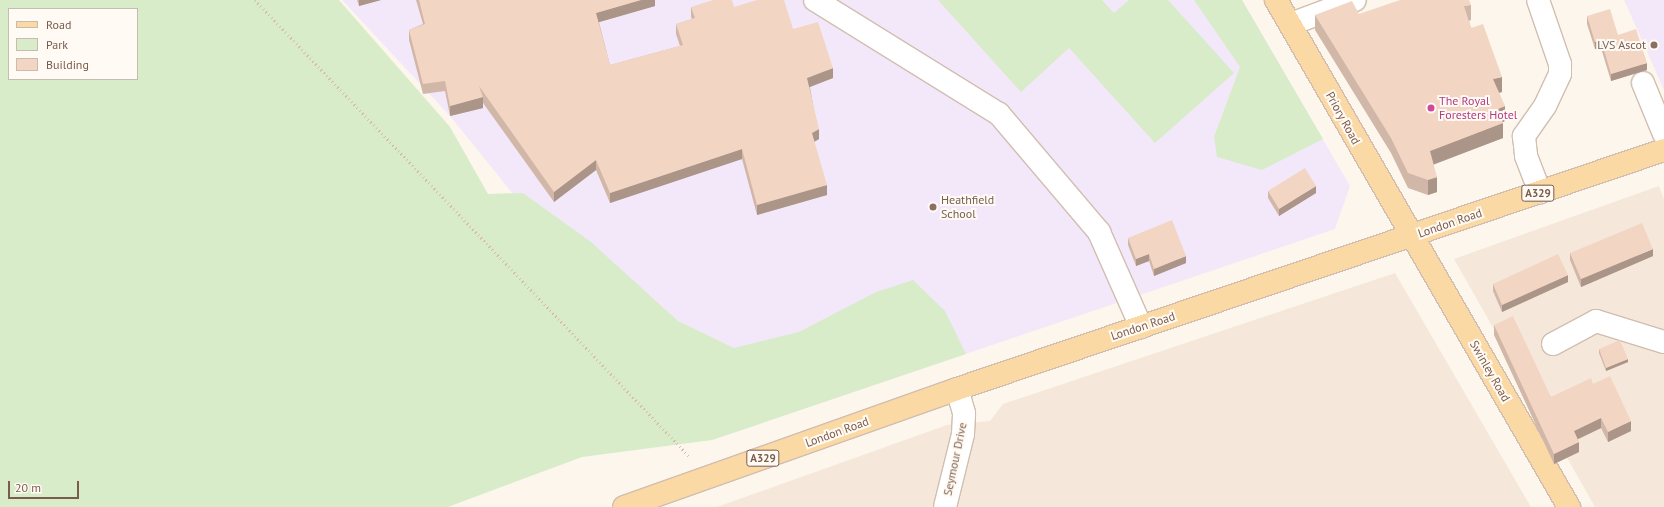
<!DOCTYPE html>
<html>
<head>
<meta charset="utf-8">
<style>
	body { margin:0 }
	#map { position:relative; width:1664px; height:507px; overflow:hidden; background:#fdf6ec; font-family:"PT Sans",sans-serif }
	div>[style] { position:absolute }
	.residential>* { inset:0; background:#f5e8da }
	.education>* { inset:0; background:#f3e8fa }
	.green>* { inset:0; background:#d8ecc9 }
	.path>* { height:2.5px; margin-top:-1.25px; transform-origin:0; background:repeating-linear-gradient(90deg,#d9b8a5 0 1px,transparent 0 4px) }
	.roads { filter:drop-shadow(1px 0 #d1beb0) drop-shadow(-1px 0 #d1beb0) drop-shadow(0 1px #d1beb0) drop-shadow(0 -1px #d1beb0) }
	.minor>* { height:22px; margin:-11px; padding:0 11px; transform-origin:11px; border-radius:11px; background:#fff }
	.major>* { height:22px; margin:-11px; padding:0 11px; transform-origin:11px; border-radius:11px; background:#fbd9a5 }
	.wall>* { inset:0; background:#d1b7a8 }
	.shaded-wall>* { inset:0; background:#aa9588 }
	.building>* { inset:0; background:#f3d5c3 }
	.dots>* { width:11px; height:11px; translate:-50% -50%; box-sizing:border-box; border:2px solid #fffaf3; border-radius:50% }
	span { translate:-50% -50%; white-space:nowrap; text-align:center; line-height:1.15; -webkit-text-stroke:4px #fffaf3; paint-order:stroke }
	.shield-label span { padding:1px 3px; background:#fffaf3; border:1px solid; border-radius:3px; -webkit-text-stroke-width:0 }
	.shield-label { font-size:11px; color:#7a5c4d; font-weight:700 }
	.education-label { font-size:12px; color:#785e54 }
	.right { translate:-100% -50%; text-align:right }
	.left { translate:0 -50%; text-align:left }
	.hotel-label { font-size:12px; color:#b23c85 }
	.street-label { font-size:12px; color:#7a5c4d }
	.legend { position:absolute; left:8px; top:8px; width:130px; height:72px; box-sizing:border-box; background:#fffaf3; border:1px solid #cabbb1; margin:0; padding:5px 7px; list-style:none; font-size:12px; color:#7a5c4d }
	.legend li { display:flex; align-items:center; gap:8px; height:20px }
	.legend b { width:20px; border:1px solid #cabbb1 }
	.scale { position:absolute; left:8px; top:481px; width:71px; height:18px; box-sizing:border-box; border:2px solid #7a5c4d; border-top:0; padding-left:5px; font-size:12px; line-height:14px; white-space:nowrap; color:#7a5c4d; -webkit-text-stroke:3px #fffaf3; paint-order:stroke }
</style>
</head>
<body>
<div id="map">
	<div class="residential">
		<div style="clip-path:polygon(1659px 186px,1664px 199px,1664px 507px,1595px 507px,1454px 259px)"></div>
		<div style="clip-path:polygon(1395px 273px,1531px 507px,717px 507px,947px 425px,990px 421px,1003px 404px)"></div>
	</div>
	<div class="education">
		<div style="clip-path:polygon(342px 0,1242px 0,1350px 186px,1335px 229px,712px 440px,450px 116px)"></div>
		<div style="clip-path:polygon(1624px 0,1664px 0,1664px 90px)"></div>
	</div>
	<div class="green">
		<div style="clip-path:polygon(evenodd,0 0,339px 0,450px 127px,488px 194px,523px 193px,591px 242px,678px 321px,734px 348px,799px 332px,876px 292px,913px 280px,945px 311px,966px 354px,712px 440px,582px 457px,448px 507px,0 507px,0 0,9px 9px,137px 9px,137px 79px,9px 79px,9px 9px)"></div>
		<div style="clip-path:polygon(938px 0,1102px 0,1114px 13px,1129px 0,1168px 0,1234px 73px,1155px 143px,1069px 48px,1021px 92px)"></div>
		<div style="clip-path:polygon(1194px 0,1242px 0,1323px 139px,1262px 170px,1217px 157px,1214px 137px,1240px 67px)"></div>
	</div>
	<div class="path">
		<div style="left:255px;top:0;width:631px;rotate:46.41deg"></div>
	</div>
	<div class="roads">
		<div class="minor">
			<div style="left:815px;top:0;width:216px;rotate:31.8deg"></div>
			<div style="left:999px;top:114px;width:155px;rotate:49.7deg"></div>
			<div style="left:1099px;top:232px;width:104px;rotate:66.1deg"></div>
			<div style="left:1538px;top:0;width:68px;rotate:71deg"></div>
			<div style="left:1560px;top:64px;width:10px;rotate:90deg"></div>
			<div style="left:1560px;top:74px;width:35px;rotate:115deg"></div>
			<div style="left:1545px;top:106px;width:37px;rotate:125deg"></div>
			<div style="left:1524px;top:136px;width:20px;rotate:84deg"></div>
			<div style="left:1526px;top:156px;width:39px;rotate:69deg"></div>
			<div style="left:1291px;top:24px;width:68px;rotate:-20.6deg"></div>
			<div style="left:1643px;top:83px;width:55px;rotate:67.6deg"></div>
			<div style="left:1553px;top:344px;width:49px;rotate:-28.1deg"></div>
			<div style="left:1596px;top:321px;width:71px;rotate:17.2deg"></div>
			<div style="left:945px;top:507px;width:75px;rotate:-76.1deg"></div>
			<div style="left:963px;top:434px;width:21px;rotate:-87deg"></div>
			<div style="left:964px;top:413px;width:25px;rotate:-106deg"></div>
		</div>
		<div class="major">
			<div style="left:1276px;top:0;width:586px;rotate:59.98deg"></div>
			<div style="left:624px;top:507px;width:353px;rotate:-19.5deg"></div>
			<div style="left:957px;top:389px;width:746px;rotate:-18.68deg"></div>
		</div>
	</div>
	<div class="wall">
		<div style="clip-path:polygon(357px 0,381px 0,359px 6px)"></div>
		<div style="clip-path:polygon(416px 0,655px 0,655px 6px,599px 22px,610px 65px,680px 46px,676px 34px,676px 24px,692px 19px,691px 17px,691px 7px,734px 7px,793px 29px,833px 78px,810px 87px,819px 139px,814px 142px,827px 195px,757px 215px,742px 159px,610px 203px,596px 170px,554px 202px,483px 103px,483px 108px,450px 116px,445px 91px,423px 94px,409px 40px,409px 30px,423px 24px)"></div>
		<div style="clip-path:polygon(1471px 5px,1471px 20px,1469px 21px,1471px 28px,1502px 92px,1499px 93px,1505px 121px,1502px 122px,1503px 138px,1433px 164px,1437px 192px,1428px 195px,1408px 188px,1391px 153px,1315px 30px,1315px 15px,1359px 14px)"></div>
		<div style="clip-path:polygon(1587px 16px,1618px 35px,1647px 70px,1611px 81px,1601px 48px,1595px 49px,1587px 24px)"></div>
		<div style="clip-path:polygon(1268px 191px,1316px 193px,1279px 216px,1268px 198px)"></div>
		<div style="clip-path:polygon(1128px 238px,1186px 263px,1154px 276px,1149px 261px,1136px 266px,1128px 245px)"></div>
		<div style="clip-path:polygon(1570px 253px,1653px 256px,1581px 287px,1570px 260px)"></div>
		<div style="clip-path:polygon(1568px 282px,1502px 312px,1493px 291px,1493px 284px)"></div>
		<div style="clip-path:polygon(1494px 325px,1551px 397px,1593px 384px,1631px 431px,1608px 442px,1601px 428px,1578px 439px,1579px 452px,1554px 464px,1494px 335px)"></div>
		<div style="clip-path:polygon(1599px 349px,1628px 362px,1606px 371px,1599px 353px)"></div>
	</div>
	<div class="shaded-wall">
		<div style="clip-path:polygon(359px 0,381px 0,359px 6px)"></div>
		<div style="clip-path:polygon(641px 0,655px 0,655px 6px,596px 23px,596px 13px)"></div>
		<div style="clip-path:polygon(1601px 40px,1601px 48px,1595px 49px,1595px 42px)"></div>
		<div style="clip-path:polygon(1647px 63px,1647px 70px,1611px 81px,1611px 74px)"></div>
		<div style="clip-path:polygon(833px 68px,833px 78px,807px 88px,807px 78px)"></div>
		<div style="clip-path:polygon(1502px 77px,1502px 92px,1493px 94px,1493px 79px)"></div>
		<div style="clip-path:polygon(483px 97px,483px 108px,450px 116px,450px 106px)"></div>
		<div style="clip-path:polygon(1505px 106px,1505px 121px,1498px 124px,1498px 109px)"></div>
		<div style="clip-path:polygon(1503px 123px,1503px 138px,1430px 166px,1430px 151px)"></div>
		<div style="clip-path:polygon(819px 129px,819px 139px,812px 143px,812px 133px)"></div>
		<div style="clip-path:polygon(742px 149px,742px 159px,610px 203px,610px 193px)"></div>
		<div style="clip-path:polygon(596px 160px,596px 170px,554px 202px,554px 192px)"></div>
		<div style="clip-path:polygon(1437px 177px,1437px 192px,1428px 195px,1428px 180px)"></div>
		<div style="clip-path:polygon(827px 185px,827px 195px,757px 215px,757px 205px)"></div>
		<div style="clip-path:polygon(1316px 186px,1316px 193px,1279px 216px,1279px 209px)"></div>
		<div style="clip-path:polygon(1653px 249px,1653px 256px,1581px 287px,1581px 279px)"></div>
		<div style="clip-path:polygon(1149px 254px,1149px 261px,1136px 266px,1136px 259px)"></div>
		<div style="clip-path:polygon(1186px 256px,1186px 263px,1154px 276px,1154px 269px)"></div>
		<div style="clip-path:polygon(1568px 275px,1568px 282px,1502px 312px,1502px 305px)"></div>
		<div style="clip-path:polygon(1628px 359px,1628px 362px,1606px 371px,1606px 368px)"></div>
		<div style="clip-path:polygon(1601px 418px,1601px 428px,1574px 441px,1574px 431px)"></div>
		<div style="clip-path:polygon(1631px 421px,1631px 431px,1608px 442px,1608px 432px)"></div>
		<div style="clip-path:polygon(1579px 442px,1579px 452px,1554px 464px,1554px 454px)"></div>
	</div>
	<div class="building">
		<div style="clip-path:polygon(419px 0,641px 0,596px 13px,610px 65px,683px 45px,676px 24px,695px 18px,691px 7px,713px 0,732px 0,734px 7px,757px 0,784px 0,793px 29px,818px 22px,833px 68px,807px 78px,819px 129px,812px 133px,827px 185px,757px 205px,742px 149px,610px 193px,596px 160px,554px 192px,479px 86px,483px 97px,450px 106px,445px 81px,423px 84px,409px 30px,425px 24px)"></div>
		<div style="clip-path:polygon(1400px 0,1469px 0,1471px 5px,1464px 6px,1471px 28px,1483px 24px,1502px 77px,1493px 79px,1505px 106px,1498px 109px,1503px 123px,1430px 151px,1437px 177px,1428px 180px,1408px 173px,1391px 138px,1315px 15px,1352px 1px,1359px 14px)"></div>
		<div style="clip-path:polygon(1610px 9px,1618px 35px,1636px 29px,1647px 63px,1611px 74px,1601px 40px,1595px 42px,1587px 16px)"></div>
		<div style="clip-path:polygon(1305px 168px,1316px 186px,1279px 209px,1268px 191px)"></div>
		<div style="clip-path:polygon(1172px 220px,1186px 256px,1154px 269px,1149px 254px,1136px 259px,1128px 238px)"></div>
		<div style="clip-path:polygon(1642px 223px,1653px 249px,1581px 279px,1570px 253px)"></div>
		<div style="clip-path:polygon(1558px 254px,1568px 275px,1502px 305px,1493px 284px)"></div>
		<div style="clip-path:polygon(1513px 316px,1551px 397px,1591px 378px,1593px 384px,1610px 376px,1631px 421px,1608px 432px,1601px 418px,1574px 431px,1579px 442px,1554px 454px,1494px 325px)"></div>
		<div style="clip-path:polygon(1620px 340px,1628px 359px,1606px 368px,1599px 349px)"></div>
	</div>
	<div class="dots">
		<div style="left:1654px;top:45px;background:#8d6e63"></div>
		<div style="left:1431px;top:108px;background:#d1479c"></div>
		<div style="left:933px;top:207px;background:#8d6e63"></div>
	</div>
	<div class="shield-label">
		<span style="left:1538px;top:193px">A329</span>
		<span style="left:763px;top:458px">A329</span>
	</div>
	<div class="education-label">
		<span class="right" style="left:1646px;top:45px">LVS Ascot</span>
		<span class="left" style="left:941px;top:207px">Heathfield<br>School</span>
	</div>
	<div class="hotel-label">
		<span class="left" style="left:1439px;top:108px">The Royal<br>Foresters Hotel</span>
	</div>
	<div class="street-label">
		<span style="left:1343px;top:118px;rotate:61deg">Priory Road</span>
		<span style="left:1450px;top:223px;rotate:-19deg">London Road</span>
		<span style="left:1143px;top:326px;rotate:-18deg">London Road</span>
		<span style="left:1490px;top:371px;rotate:60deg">Swinley Road</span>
		<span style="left:837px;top:432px;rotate:-20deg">London Road</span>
		<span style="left:955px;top:459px;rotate:-78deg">Seymour Drive</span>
	</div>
	<ul class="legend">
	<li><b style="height:5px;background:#fbd9a5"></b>Road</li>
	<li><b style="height:11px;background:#d8ecc9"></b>Park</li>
	<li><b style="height:11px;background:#f3d5c3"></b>Building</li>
	</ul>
	<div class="scale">20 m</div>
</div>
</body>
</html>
